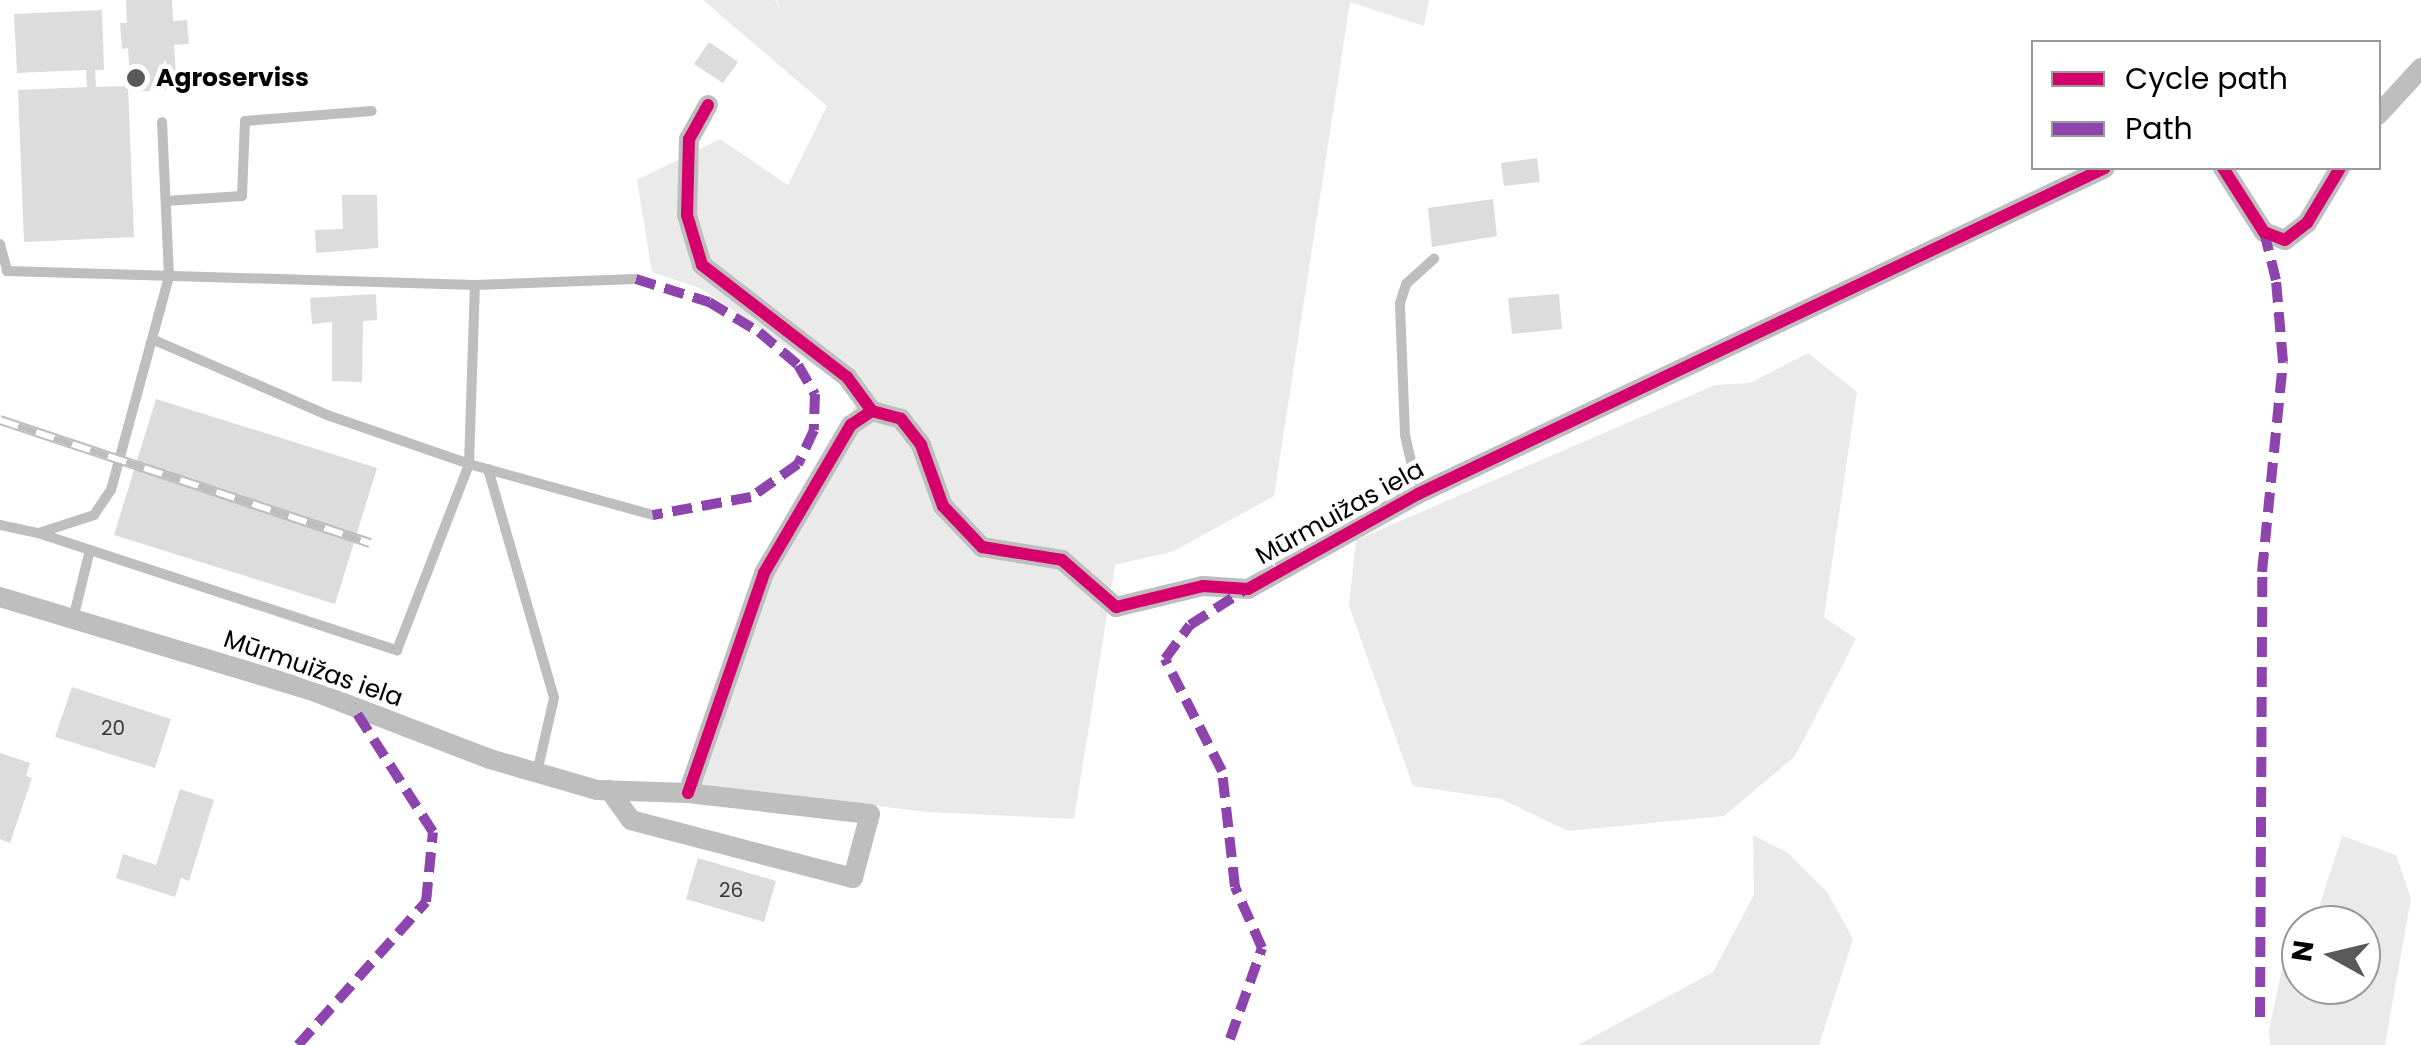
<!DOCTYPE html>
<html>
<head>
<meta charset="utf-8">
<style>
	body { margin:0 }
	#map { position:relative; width:2421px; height:1045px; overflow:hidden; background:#fff; font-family:Poppins,sans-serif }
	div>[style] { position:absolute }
	.green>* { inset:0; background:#eaeaea }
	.building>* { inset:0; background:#dcdcdc }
	.service>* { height:10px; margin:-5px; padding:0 5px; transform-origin:5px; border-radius:5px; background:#bebebe }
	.minor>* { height:20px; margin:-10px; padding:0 10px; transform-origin:10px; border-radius:10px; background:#bebebe }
	.rail>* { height:10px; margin-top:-5px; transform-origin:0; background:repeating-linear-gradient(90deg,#fff 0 19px,#bdbdbd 0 38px); box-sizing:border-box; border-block:2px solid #bdbdbd }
	.quiet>* { height:10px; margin-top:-5px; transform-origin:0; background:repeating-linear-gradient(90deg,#8e44ad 0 20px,transparent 0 30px) }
	.cycleway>* { height:12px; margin:-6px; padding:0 6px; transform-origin:6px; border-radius:6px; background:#d6006c }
	.dots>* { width:28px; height:28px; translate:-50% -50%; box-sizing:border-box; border:5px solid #fff; border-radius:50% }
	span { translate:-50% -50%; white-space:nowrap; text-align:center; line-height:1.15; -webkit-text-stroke:9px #fff; paint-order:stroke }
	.number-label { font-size:20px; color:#373737 }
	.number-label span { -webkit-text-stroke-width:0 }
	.poi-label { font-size:25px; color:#000; font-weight:700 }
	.left { translate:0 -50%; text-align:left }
	.street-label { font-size:25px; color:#000 }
	.legend { position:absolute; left:2031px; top:40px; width:350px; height:130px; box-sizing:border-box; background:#fff; border:2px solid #999; margin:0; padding:12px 18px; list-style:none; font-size:30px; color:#000 }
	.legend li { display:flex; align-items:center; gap:20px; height:50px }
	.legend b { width:50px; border:2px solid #999 }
	.north { position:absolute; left:2281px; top:905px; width:100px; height:100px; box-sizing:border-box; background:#fff; border:2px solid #999; border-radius:50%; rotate:278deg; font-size:28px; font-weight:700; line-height:40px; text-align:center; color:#000 }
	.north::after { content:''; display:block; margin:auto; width:35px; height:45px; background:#595959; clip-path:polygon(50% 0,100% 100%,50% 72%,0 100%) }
</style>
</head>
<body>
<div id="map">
	<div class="green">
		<div style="clip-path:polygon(703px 0,775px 0,781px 10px,777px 0,1429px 0,1424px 26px,1350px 2px,1274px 496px,1174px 551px,1115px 565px,1074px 819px,927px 812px,699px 784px,762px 587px,860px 396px,702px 289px,652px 272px,637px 180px,720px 139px,788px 185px,827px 106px)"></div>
		<div style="clip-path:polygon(1808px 353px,1857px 392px,1824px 617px,1856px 639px,1795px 756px,1724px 816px,1568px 831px,1501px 799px,1413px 786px,1349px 606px,1356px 540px,1715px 385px,1750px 383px)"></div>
		<div style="clip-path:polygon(1753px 835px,1788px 853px,1827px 892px,1853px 939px,1819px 1045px,1578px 1045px,1713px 972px,1754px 895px)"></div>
		<div style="clip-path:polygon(2342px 836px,2396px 855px,2411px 898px,2385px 1045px,2270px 1045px,2269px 1031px,2286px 949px,2301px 940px,2301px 985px,2361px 985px,2361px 925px,2313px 925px)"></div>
	</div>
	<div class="building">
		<div style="clip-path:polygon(126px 0,172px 0,173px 21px,187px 20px,189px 44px,174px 45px,177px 89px,131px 92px,128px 48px,122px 49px,120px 23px,127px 23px)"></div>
		<div style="clip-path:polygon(102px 10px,104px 70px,95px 70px,96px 87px,128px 86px,134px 237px,24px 242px,18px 90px,87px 87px,86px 70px,17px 73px,14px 14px)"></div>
		<div style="clip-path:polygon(709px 42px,738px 62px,723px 83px,694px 64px)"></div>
		<div style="clip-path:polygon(1537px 158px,1540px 182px,1504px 186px,1501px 163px)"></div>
		<div style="clip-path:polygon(342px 195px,377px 195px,378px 248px,316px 253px,315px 230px,343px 229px)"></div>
		<div style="clip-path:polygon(1493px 199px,1497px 236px,1432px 247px,1428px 208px)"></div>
		<div style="clip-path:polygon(376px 294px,377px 320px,363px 321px,362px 382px,332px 381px,332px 322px,312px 324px,310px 298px)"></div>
		<div style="clip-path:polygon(1559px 294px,1562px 329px,1512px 334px,1508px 298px)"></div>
		<div style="clip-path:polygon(156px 399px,377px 468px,335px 604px,114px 535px)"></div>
		<div style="clip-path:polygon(72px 687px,171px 719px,155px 768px,55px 737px)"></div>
		<div style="clip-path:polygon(0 753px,30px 763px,26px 776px,32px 778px,10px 843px,0 839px)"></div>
		<div style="clip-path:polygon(180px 789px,214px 800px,189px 881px,181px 878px,175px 897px,116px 878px,123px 854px,156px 865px)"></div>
		<div style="clip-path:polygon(698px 858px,776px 881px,764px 922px,686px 899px)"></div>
	</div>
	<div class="service">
		<div style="left:166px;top:201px;width:76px;rotate:-3.8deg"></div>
		<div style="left:242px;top:196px;width:75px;rotate:-87.7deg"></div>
		<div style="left:245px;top:121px;width:127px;rotate:-4.5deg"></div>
		<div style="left:0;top:244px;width:28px;rotate:75deg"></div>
		<div style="left:7px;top:271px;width:468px;rotate:1.7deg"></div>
		<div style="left:475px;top:285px;width:161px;rotate:-2.1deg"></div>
		<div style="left:154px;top:340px;width:189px;rotate:23.4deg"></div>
		<div style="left:327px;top:415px;width:150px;rotate:19deg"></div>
		<div style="left:469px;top:464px;width:191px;rotate:15.5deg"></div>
		<div style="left:488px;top:469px;width:238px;rotate:73.9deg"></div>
		<div style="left:554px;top:698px;width:76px;rotate:102.9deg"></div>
		<div style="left:1418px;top:493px;width:59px;rotate:-102.6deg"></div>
		<div style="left:1405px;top:435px;width:132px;rotate:-92.2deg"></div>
		<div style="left:1400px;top:303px;width:20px;rotate:-72deg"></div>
		<div style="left:1406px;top:284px;width:38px;rotate:-42deg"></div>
		<div style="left:0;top:525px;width:39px;rotate:12deg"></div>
		<div style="left:38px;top:533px;width:378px;rotate:18.1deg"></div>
		<div style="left:397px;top:650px;width:199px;rotate:-68.8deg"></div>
		<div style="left:469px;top:464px;width:179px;rotate:-88.1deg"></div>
		<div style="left:39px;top:533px;width:58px;rotate:-18.1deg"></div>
		<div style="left:94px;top:515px;width:30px;rotate:-56deg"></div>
		<div style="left:111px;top:490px;width:222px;rotate:-74.8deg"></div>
		<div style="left:169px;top:276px;width:154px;rotate:-92.6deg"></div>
		<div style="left:73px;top:619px;width:71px;rotate:-76.2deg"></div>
	</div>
	<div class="minor">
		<div style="left:708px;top:105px;width:39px;rotate:119deg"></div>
		<div style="left:689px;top:139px;width:76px;rotate:91.5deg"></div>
		<div style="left:687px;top:215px;width:52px;rotate:73.3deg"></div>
		<div style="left:702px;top:265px;width:183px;rotate:37.7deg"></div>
		<div style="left:847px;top:377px;width:42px;rotate:53.7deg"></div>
		<div style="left:2378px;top:115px;width:64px;rotate:-47.5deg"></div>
		<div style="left:2223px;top:168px;width:76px;rotate:57.4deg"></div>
		<div style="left:2264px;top:232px;width:22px;rotate:21deg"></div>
		<div style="left:2285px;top:240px;width:28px;rotate:-38deg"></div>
		<div style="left:2307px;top:223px;width:64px;rotate:-59deg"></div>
		<div style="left:0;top:597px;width:324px;rotate:16.7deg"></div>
		<div style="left:310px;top:690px;width:193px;rotate:21deg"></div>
		<div style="left:490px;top:759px;width:111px;rotate:16.2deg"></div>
		<div style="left:597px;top:790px;width:91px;rotate:1.9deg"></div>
		<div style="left:688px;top:793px;width:183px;rotate:6.6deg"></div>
		<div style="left:870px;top:814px;width:66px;rotate:104.9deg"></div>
		<div style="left:853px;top:878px;width:229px;rotate:-165.4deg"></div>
		<div style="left:631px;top:820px;width:37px;rotate:-126deg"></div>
		<div style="left:688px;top:793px;width:233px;rotate:-70.9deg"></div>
		<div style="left:764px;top:573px;width:172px;rotate:-59.6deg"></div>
		<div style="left:851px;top:425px;width:25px;rotate:-34deg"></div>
		<div style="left:872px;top:411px;width:30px;rotate:15deg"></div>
		<div style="left:901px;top:419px;width:33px;rotate:52deg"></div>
		<div style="left:921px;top:445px;width:65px;rotate:70.2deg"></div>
		<div style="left:943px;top:506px;width:57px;rotate:46.4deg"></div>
		<div style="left:982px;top:547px;width:81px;rotate:9.2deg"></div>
		<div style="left:1062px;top:560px;width:72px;rotate:41deg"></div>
		<div style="left:1116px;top:607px;width:89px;rotate:-13.6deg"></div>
		<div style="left:1203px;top:586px;width:45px;rotate:3.8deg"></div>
		<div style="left:1248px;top:589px;width:195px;rotate:-29.2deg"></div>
		<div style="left:1418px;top:494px;width:760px;rotate:-25.39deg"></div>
	</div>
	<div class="rail">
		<div style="left:0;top:420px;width:390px;rotate:18.4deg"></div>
	</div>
	<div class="quiet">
		<div style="left:636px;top:279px;width:77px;rotate:17.5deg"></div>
		<div style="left:709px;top:302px;width:58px;rotate:31deg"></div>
		<div style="left:759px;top:332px;width:51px;rotate:40.2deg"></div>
		<div style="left:798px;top:365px;width:34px;rotate:60deg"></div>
		<div style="left:815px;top:394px;width:36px;rotate:92deg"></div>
		<div style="left:814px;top:430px;width:38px;rotate:115deg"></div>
		<div style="left:798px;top:464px;width:57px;rotate:144.9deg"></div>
		<div style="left:751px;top:497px;width:100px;rotate:169.6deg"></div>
		<div style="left:2260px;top:1017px;width:445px;rotate:-89.7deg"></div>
		<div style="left:2262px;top:572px;width:211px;rotate:-84.3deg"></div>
		<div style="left:2283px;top:362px;width:82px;rotate:-94.9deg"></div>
		<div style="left:2276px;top:280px;width:49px;rotate:-104deg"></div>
		<div style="left:1230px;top:1039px;width:96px;rotate:-70.6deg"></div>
		<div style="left:1262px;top:948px;width:67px;rotate:-113.9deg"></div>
		<div style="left:1235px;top:887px;width:117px;rotate:-96.4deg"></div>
		<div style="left:1222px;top:771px;width:126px;rotate:-117deg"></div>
		<div style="left:1165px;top:659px;width:42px;rotate:-53.7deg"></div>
		<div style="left:1190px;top:625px;width:63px;rotate:-32.7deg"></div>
		<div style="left:298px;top:1045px;width:192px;rotate:-48.2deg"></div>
		<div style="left:426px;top:902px;width:70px;rotate:-84.3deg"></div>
		<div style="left:433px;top:832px;width:150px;rotate:-122.7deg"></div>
	</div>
	<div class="cycleway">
		<div style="left:708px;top:105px;width:39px;rotate:119deg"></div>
		<div style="left:689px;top:139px;width:76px;rotate:91.5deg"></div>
		<div style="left:687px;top:215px;width:52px;rotate:73.3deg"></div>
		<div style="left:702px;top:265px;width:183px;rotate:37.7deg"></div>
		<div style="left:847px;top:377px;width:42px;rotate:53.7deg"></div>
		<div style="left:2223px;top:168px;width:76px;rotate:57.4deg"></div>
		<div style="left:2264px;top:232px;width:22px;rotate:21deg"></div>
		<div style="left:2285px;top:240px;width:28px;rotate:-38deg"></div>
		<div style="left:2307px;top:223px;width:64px;rotate:-59deg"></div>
		<div style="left:688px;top:793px;width:233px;rotate:-70.9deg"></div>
		<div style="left:764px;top:573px;width:172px;rotate:-59.6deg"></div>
		<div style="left:851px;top:425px;width:25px;rotate:-34deg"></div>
		<div style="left:872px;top:411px;width:30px;rotate:15deg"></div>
		<div style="left:901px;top:419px;width:33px;rotate:52deg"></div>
		<div style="left:921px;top:445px;width:65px;rotate:70.2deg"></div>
		<div style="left:943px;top:506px;width:57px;rotate:46.4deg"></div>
		<div style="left:982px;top:547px;width:81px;rotate:9.2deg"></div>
		<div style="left:1062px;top:560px;width:72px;rotate:41deg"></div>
		<div style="left:1116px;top:607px;width:89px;rotate:-13.6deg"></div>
		<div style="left:1203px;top:586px;width:45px;rotate:3.8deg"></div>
		<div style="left:1248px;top:589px;width:195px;rotate:-29.2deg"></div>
		<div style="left:1418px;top:494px;width:760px;rotate:-25.39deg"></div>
	</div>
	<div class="dots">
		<div style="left:136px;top:78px;background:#595959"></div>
	</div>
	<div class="number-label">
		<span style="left:113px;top:728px">20</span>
		<span style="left:731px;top:890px">26</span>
	</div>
	<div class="poi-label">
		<span class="left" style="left:156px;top:78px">Agroserviss</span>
	</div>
	<div class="street-label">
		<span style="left:1340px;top:513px;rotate:-29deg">Mūrmuižas iela</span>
		<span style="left:313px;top:669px;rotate:19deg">Mūrmuižas iela</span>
	</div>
	<ul class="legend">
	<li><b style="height:12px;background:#d6006c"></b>Cycle path</li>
	<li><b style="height:12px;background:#8e44ad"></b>Path</li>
	</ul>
	<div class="north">N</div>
</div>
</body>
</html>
